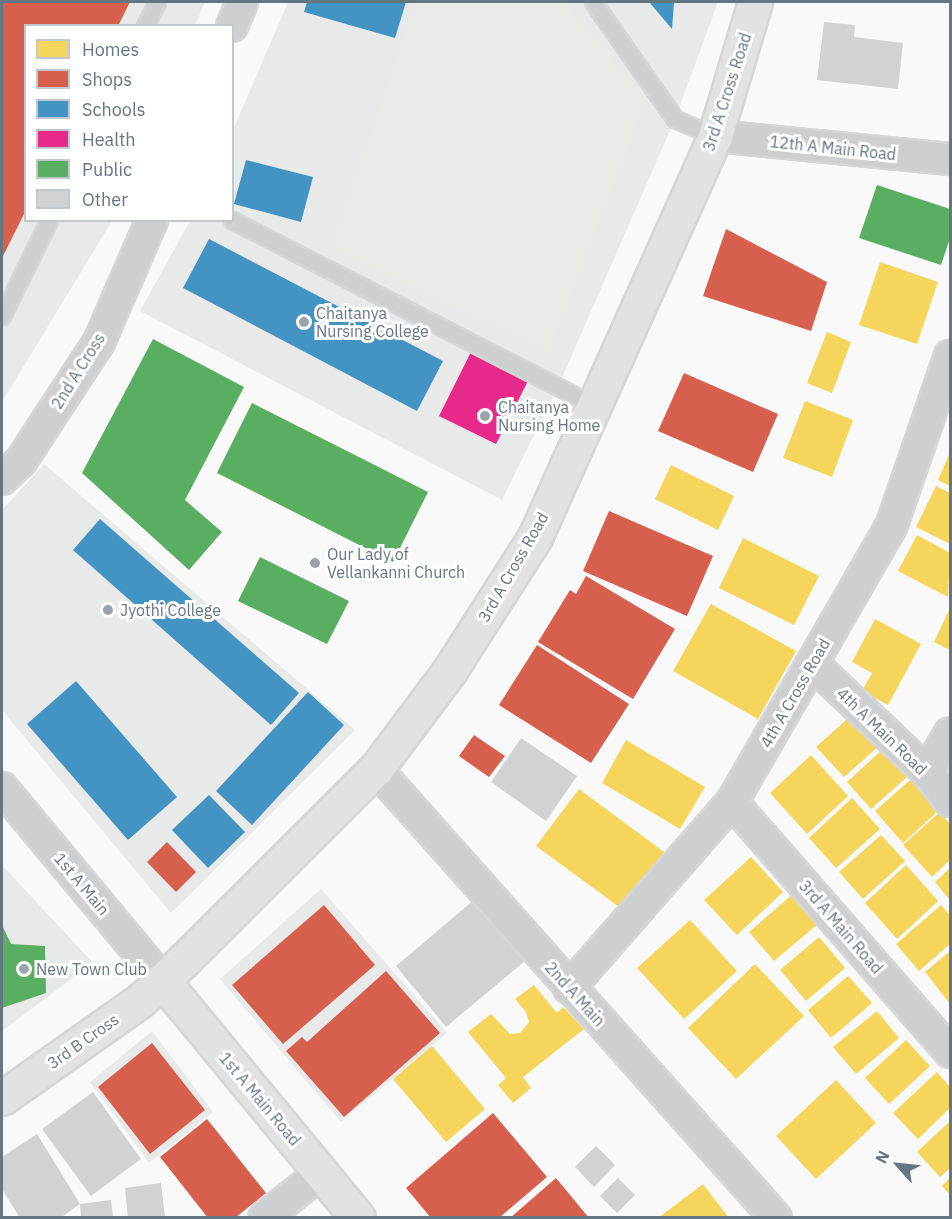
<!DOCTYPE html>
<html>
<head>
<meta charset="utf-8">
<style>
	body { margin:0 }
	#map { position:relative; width:952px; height:1219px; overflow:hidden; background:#f9f9f9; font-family:"IBM Plex Sans",sans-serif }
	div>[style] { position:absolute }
	.built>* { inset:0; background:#e8e9e9 }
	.green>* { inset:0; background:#e8ebe6 }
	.homes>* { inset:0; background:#f6d55c }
	.shops>* { inset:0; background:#d6604d }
	.schools>* { inset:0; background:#4393c3 }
	.health>* { inset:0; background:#e7298a }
	.public>* { inset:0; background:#5aae61 }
	.building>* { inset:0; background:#d0d2d3 }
	.roads { filter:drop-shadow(2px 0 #d5d6d7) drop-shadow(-2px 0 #d5d6d7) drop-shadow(0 2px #d5d6d7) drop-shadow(0 -2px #d5d6d7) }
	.lane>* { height:15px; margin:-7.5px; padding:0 7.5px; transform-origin:7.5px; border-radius:7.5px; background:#cecfd0 }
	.street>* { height:30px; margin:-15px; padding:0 15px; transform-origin:15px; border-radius:15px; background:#cecfd0 }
	.secondary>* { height:33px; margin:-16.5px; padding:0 16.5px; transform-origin:16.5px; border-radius:16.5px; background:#e1e2e2 }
	.dots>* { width:16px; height:16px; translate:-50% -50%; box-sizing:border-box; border:3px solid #fff; border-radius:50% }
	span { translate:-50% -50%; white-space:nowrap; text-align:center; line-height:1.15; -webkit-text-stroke:6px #fff; paint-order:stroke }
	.street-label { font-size:16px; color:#657683 }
	.poi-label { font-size:16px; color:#657683 }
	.left { translate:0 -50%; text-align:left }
	.frame { position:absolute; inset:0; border:3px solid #657683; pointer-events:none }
	.legend { position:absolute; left:24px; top:24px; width:210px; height:198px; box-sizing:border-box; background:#fff; border:2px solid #c1c8cd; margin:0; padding:8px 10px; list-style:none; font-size:18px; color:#657683 }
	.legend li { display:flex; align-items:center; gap:12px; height:30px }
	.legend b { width:30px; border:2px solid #c1c8cd }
	.north { position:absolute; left:868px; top:1135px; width:60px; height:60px; -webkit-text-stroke:4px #fff; paint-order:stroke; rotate:297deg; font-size:16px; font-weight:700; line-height:24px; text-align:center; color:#657683 }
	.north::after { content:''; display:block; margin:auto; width:21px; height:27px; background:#657683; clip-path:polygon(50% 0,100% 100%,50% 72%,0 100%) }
</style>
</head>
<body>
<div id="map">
	<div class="built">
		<div style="clip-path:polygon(2px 2px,205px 2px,195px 25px,26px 26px,26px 220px,112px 221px,2px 402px)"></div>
		<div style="clip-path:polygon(288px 2px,718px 2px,675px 119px,561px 380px,502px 500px,140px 311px,190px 221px,232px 220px,233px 130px)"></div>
		<div style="clip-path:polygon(44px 464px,355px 730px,171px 913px,2px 710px,2px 510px)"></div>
		<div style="clip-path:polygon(2px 865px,93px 963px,2px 1031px)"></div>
		<div style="clip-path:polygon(321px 889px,447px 1033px,341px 1122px,220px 979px)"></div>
		<div style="clip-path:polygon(152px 1031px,213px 1112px,149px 1163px,90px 1082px)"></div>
	</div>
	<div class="green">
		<div style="clip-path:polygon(417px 2px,564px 2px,645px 100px,548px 351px,333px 246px)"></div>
	</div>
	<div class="homes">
		<div style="clip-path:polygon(880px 262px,938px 282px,917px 344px,859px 325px)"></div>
		<div style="clip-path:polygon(827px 332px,851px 342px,832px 393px,807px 383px)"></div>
		<div style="clip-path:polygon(805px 401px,853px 420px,832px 477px,783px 458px)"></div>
		<div style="clip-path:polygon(950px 452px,950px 486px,938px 480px)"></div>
		<div style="clip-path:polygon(671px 465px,734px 496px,718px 530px,655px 499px)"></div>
		<div style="clip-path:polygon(936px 486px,950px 493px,950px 544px,916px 527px)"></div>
		<div style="clip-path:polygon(917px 535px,950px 553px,948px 597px,898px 571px)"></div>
		<div style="clip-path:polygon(743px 538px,819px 576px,794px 625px,719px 588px)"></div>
		<div style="clip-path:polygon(711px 604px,796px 651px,758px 719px,673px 671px)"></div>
		<div style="clip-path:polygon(950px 608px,950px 650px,934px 642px)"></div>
		<div style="clip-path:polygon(875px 619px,921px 644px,888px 705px,862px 691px,872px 673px,852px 662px)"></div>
		<div style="clip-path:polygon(854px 713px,881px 744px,844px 777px,816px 747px)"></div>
		<div style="clip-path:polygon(626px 740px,705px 787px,680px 829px,602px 783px)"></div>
		<div style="clip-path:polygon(883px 749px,907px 777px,871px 809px,847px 782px)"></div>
		<div style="clip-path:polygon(811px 755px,848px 796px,807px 834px,770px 793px)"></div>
		<div style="clip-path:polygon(910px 780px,938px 811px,903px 843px,875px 811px)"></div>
		<div style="clip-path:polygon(579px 789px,664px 852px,622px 909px,536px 846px)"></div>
		<div style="clip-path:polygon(852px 798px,880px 829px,836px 868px,809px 838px)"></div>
		<div style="clip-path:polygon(940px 812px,950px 824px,950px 860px,932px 877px,903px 845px)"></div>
		<div style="clip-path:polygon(881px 835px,905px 861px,863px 899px,839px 872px)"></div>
		<div style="clip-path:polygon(751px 857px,783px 892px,737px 935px,704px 900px)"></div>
		<div style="clip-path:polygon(906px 865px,938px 901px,897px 939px,865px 903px)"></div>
		<div style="clip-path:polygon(950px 868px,950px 900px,935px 882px)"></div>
		<div style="clip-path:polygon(793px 894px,818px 924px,774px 961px,749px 932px)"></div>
		<div style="clip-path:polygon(941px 905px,950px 915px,950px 944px,919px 971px,896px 944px)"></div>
		<div style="clip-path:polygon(690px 920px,737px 971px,684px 1019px,637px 968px)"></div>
		<div style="clip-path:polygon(819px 937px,845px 968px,806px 1001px,780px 970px)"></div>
		<div style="clip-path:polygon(950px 951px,950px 1004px,925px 972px)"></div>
		<div style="clip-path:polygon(755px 964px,804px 1016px,736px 1079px,688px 1028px)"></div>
		<div style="clip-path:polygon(848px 976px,872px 1003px,831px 1038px,808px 1010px)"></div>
		<div style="clip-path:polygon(534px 985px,557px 1013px,563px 1007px,584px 1029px,523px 1077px,531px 1088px,513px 1103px,498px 1085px,506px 1078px,468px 1032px,491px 1014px,510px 1034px,520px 1033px,529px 1022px,526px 1012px,515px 999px)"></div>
		<div style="clip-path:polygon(877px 1011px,899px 1038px,856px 1074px,833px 1047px)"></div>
		<div style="clip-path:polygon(906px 1040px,930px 1066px,889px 1104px,865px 1078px)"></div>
		<div style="clip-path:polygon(432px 1046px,485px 1109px,446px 1142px,393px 1079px)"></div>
		<div style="clip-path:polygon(937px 1072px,950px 1087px,950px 1108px,918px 1139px,893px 1113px)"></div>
		<div style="clip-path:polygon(836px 1080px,876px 1123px,816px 1179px,776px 1136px)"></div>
		<div style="clip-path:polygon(950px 1121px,950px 1168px,940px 1177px,917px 1152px)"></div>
		<div style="clip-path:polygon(950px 1178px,950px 1195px,942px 1186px)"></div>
		<div style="clip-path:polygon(703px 1184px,729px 1218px,658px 1218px)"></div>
	</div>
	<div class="shops">
		<div style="clip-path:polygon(2px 2px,130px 2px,118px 26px,26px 26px,26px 210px,2px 258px)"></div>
		<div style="clip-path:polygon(726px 229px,827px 282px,811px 331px,703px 296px)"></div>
		<div style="clip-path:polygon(684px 373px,778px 414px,753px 472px,658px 431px)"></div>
		<div style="clip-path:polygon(609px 511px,713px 556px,687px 616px,583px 571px)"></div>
		<div style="clip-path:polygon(586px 576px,675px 629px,633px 699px,538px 642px,570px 590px,576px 594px)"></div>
		<div style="clip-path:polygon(537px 645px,629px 704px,591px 763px,499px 705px)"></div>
		<div style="clip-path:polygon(474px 735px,505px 756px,489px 777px,459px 756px)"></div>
		<div style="clip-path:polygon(167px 842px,196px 872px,176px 892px,147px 862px)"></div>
		<div style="clip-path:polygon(324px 905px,375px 965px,283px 1044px,232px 985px)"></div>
		<div style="clip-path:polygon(386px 971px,440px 1033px,344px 1117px,286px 1051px,302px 1037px,307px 1042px)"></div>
		<div style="clip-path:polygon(152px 1043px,205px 1110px,150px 1154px,98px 1087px)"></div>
		<div style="clip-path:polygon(493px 1113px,547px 1177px,499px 1218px,431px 1218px,406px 1188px)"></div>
		<div style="clip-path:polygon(207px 1119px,266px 1193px,235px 1218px,208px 1218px,160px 1157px)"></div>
		<div style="clip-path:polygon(556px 1178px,589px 1218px,510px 1218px)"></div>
	</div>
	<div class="schools">
		<div style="clip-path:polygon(307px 2px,406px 2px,395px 38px,304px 12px)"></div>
		<div style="clip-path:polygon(649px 2px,674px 2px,672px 29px)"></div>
		<div style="clip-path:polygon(246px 160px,313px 177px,301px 222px,234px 204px)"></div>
		<div style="clip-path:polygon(209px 239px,443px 361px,417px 411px,183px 288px)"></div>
		<div style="clip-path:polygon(100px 519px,299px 693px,271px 725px,73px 550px)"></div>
		<div style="clip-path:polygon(76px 681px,177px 797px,128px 840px,27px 724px)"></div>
		<div style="clip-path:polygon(308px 692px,344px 725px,252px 825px,216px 791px)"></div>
		<div style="clip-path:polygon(209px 795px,245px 832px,208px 868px,172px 830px)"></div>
	</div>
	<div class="health">
		<div style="clip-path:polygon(473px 348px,530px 377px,496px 444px,439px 416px)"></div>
	</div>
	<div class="public">
		<div style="clip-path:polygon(877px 185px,950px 209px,950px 238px,941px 265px,859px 238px)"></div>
		<div style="clip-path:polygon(153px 339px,244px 387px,185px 500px,222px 532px,189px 570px,82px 473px)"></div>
		<div style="clip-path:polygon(252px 403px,428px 492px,393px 562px,217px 473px)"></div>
		<div style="clip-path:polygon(260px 557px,349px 601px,327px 644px,238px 601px)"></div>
		<div style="clip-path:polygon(2px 925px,11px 944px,45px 946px,46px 993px,2px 1008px)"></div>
	</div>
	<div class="building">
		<div style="clip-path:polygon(824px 22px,855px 25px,854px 37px,903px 43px,898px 89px,817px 80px)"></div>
		<div style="clip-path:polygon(521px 738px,577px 776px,546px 821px,491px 782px)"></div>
		<div style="clip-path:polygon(474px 900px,525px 961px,446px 1027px,396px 966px)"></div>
		<div style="clip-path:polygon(93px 1092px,141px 1159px,91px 1196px,42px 1129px)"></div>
		<div style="clip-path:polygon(37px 1134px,80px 1204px,60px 1218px,20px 1218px,2px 1189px,2px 1157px)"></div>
		<div style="clip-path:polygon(596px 1146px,615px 1165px,594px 1187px,575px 1167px)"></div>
		<div style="clip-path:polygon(618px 1178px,635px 1195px,617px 1213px,600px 1196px)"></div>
		<div style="clip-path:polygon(161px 1183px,165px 1218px,128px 1218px,125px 1188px)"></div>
		<div style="clip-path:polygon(111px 1200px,113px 1218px,81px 1218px,80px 1204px)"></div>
	</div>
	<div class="roads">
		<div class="lane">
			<div style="left:593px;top:2px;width:143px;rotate:55deg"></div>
			<div style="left:675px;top:119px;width:43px;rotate:23deg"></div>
			<div style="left:145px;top:26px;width:27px;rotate:-63deg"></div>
			<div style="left:232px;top:220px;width:407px;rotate:27.1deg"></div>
			<div style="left:2px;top:316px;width:107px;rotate:-63.9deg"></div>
		</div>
		<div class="street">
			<div style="left:232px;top:26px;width:26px;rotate:-67deg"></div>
			<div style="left:715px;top:136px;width:236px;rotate:5.6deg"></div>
			<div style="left:2px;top:479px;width:26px;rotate:-43deg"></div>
			<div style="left:21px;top:461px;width:142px;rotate:-56.8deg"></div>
			<div style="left:99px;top:342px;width:133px;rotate:-66.5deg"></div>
			<div style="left:812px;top:663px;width:158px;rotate:43.5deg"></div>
			<div style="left:927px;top:772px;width:37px;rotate:52deg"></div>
			<div style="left:376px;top:769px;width:601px;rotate:48.3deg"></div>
			<div style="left:927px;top:772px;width:45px;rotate:-59.5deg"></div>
			<div style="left:2px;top:788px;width:250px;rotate:50.2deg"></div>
			<div style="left:732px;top:802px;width:332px;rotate:48.9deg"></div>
			<div style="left:569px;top:988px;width:247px;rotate:-48.8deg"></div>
			<div style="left:732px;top:802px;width:318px;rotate:-60deg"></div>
			<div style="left:891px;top:527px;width:181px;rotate:-71deg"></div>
			<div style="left:264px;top:1218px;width:73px;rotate:-38.3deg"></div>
		</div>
		<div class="secondary">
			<div style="left:162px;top:980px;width:308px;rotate:50.5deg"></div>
			<div style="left:2px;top:1098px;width:170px;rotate:-35.2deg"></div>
			<div style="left:141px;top:1000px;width:59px;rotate:-42.9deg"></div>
			<div style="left:184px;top:960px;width:271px;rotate:-44.9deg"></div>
			<div style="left:376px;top:769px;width:124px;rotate:-53.2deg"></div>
			<div style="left:450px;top:670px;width:158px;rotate:-57.4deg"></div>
			<div style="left:535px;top:537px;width:440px;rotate:-65.8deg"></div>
			<div style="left:715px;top:136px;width:140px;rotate:-73.4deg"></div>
		</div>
	</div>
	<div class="dots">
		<div style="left:304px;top:322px;background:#99a4ac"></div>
		<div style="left:485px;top:416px;background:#99a4ac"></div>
		<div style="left:315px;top:563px;background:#99a4ac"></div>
		<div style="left:108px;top:610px;background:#99a4ac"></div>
		<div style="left:24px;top:969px;background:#99a4ac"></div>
	</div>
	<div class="street-label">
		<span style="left:727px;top:92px;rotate:-72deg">3rd A Cross Road</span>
		<span style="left:833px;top:148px;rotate:6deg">12th A Main Road</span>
		<span style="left:78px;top:371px;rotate:-58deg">2nd A Cross</span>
		<span style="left:513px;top:567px;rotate:-60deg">3rd A Cross Road</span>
		<span style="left:795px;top:693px;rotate:-60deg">4th A Cross Road</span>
		<span style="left:882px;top:731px;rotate:44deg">4th A Main Road</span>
		<span style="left:82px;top:884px;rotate:50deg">1st A Main</span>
		<span style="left:841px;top:927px;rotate:49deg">3rd A Main Road</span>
		<span style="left:575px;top:994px;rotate:48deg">2nd A Main</span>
		<span style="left:83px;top:1041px;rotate:-35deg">3rd B Cross</span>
		<span style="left:260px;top:1099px;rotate:50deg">1st A Main Road</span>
	</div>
	<div class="poi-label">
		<span class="left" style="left:316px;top:322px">Chaitanya<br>Nursing College</span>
		<span class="left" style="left:498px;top:416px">Chaitanya<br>Nursing Home</span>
		<span class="left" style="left:327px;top:563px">Our Lady of<br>Vellankanni Church</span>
		<span class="left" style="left:120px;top:610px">Jyothi College</span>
		<span class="left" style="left:36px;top:969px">New Town Club</span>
	</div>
	<div class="frame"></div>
	<ul class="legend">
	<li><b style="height:16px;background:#f6d55c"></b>Homes</li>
	<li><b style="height:16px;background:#d6604d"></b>Shops</li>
	<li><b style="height:16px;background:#4393c3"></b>Schools</li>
	<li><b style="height:16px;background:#e7298a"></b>Health</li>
	<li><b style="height:16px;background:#5aae61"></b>Public</li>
	<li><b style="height:16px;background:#d0d2d3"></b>Other</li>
	</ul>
	<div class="north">N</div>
</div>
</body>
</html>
